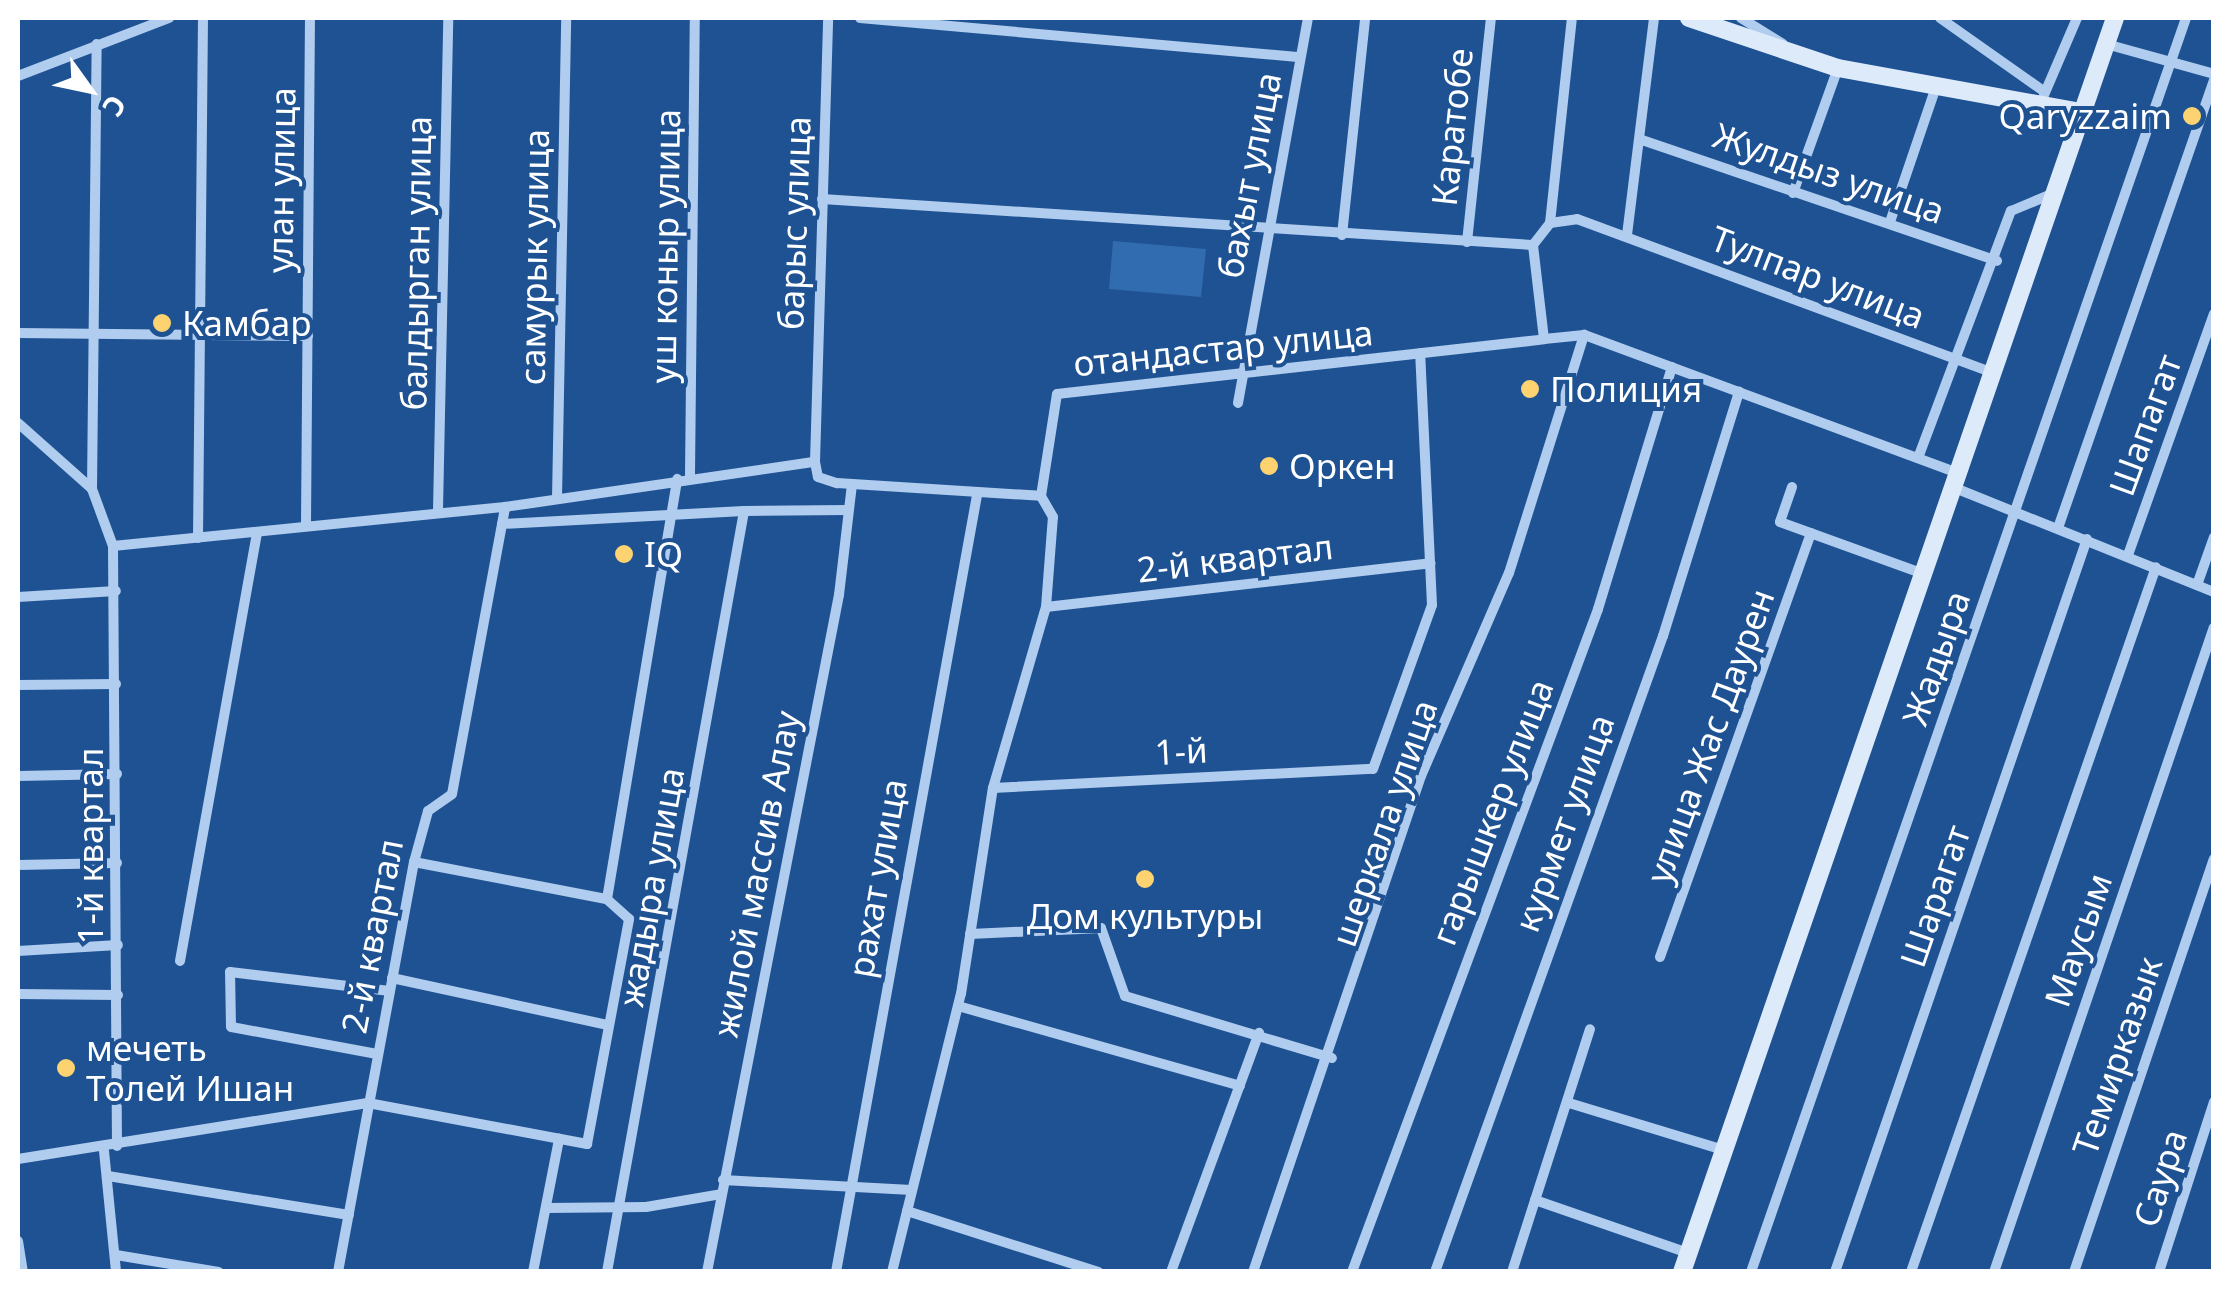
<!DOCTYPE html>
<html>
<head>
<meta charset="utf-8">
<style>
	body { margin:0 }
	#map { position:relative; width:2231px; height:1289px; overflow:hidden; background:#1e5293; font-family:"Noto Sans",sans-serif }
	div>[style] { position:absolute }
	.green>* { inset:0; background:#326cb0 }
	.street>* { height:10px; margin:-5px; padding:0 5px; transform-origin:5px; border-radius:5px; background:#b0ccee }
	.secondary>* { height:18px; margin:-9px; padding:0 9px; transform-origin:9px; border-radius:9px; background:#ddeafa }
	.dots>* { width:28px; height:28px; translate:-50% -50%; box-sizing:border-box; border:5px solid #1e5293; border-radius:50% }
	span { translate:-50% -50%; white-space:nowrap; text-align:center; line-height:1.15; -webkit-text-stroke:8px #1e5293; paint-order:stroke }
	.poi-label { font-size:35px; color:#fff }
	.right { translate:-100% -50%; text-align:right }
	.left { translate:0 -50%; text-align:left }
	.street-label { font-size:35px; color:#fff }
	.frame { position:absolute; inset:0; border:20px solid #fff; pointer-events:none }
	.north { position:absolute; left:40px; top:40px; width:100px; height:100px; -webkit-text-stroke:8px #1e5293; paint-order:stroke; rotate:123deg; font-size:28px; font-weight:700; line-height:40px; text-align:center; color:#fff }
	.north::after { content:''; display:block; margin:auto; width:35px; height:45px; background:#fff; clip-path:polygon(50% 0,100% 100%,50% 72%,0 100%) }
</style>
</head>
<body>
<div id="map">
	<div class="green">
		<div style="clip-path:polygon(1113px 241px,1206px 249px,1201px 297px,1109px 289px)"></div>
	</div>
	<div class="street">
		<div style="left:860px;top:18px;width:442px;rotate:5.1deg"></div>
		<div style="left:1741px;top:18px;width:49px;rotate:31.8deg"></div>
		<div style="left:1940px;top:18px;width:128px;rotate:35.2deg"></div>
		<div style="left:2106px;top:44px;width:112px;rotate:15.5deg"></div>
		<div style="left:18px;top:76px;width:162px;rotate:-21deg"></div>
		<div style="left:2044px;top:95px;width:84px;rotate:-66.8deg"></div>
		<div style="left:1642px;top:140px;width:375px;rotate:18.8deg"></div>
		<div style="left:1793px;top:193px;width:133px;rotate:-70.2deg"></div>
		<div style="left:822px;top:199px;width:712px;rotate:3.7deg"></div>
		<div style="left:1890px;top:222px;width:143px;rotate:-71.2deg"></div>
		<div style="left:1550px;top:223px;width:206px;rotate:-83.9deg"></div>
		<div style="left:1342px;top:235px;width:218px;rotate:-83.9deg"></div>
		<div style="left:1627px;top:235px;width:219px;rotate:-82.9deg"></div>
		<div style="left:1467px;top:242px;width:225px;rotate:-83.9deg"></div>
		<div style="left:18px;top:333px;width:290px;rotate:0.6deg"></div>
		<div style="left:1238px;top:403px;width:391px;rotate:-79.7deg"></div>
		<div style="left:18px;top:423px;width:99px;rotate:41.7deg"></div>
		<div style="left:92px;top:489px;width:61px;rotate:69.8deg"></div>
		<div style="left:113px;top:546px;width:600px;rotate:89.62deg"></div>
		<div style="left:1918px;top:458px;width:264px;rotate:-69.4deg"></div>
		<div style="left:2011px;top:211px;width:47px;rotate:-22.7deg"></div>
		<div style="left:815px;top:462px;width:15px;rotate:79deg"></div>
		<div style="left:818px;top:477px;width:20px;rotate:18deg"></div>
		<div style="left:837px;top:483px;width:204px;rotate:3.6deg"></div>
		<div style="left:1041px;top:496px;width:103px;rotate:-81.1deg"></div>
		<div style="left:1057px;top:394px;width:490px;rotate:-6.4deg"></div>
		<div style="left:1955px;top:472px;width:395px;rotate:-159.7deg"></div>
		<div style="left:1584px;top:335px;width:40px;rotate:174.3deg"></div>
		<div style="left:1544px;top:339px;width:95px;rotate:-96.7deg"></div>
		<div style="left:1533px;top:245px;width:28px;rotate:-52deg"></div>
		<div style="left:1550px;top:223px;width:27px;rotate:-8deg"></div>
		<div style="left:1577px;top:219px;width:440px;rotate:20.3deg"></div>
		<div style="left:690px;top:475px;width:457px;rotate:-89.4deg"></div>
		<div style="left:1950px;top:486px;width:284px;rotate:21.9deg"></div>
		<div style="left:1792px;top:487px;width:37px;rotate:109deg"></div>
		<div style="left:1780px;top:522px;width:150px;rotate:19.9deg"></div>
		<div style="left:92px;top:489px;width:445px;rotate:-89.4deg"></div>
		<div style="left:557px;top:498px;width:480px;rotate:-88.9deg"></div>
		<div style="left:438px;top:510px;width:492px;rotate:-88.8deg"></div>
		<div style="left:306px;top:524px;width:506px;rotate:-89.55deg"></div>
		<div style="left:502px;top:524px;width:242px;rotate:-3.1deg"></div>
		<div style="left:2058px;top:528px;width:474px;rotate:-70.8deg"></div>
		<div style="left:198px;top:538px;width:520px;rotate:-89.45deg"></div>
		<div style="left:113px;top:546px;width:394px;rotate:-5.7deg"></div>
		<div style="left:505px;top:507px;width:313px;rotate:-8.3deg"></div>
		<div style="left:815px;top:462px;width:444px;rotate:-88.3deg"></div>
		<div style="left:2128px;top:555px;width:256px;rotate:-70.4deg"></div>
		<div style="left:2197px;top:585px;width:51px;rotate:-70.5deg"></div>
		<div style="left:18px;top:597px;width:98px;rotate:-3.5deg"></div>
		<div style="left:1046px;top:607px;width:387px;rotate:-6.5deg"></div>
		<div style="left:18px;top:685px;width:98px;rotate:-0.6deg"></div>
		<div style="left:18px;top:776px;width:99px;rotate:-1.2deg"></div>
		<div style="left:993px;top:788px;width:380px;rotate:-2.9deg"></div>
		<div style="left:1373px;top:769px;width:174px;rotate:-70.2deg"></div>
		<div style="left:1432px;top:605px;width:252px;rotate:-92.7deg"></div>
		<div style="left:414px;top:862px;width:197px;rotate:10.9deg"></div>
		<div style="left:18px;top:865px;width:99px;rotate:-1.2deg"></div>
		<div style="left:970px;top:934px;width:131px;rotate:-2.6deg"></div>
		<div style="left:1101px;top:928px;width:72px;rotate:70.6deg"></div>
		<div style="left:1125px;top:996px;width:216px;rotate:16.7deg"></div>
		<div style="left:18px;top:951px;width:100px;rotate:-3.4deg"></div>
		<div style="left:1660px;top:957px;width:450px;rotate:-70.4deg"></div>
		<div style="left:180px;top:961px;width:436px;rotate:-79.8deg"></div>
		<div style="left:392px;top:978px;width:220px;rotate:12.3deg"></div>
		<div style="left:18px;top:994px;width:100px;rotate:0.6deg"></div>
		<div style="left:958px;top:1006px;width:293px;rotate:15.8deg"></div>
		<div style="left:377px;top:1054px;width:148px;rotate:-169.5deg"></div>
		<div style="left:231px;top:1027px;width:55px;rotate:-91deg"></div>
		<div style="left:230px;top:972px;width:161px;rotate:6.8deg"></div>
		<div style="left:1569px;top:1103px;width:162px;rotate:16.9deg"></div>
		<div style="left:104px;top:1151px;width:122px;rotate:84.3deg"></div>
		<div style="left:18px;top:1159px;width:354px;rotate:-9.1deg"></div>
		<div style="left:368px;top:1103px;width:223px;rotate:10.6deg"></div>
		<div style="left:587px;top:1144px;width:229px;rotate:-79.4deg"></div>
		<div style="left:629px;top:919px;width:30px;rotate:-138deg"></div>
		<div style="left:607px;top:899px;width:426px;rotate:-80.5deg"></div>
		<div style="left:108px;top:1176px;width:244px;rotate:9.2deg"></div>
		<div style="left:723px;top:1180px;width:189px;rotate:3deg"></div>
		<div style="left:1535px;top:1200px;width:162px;rotate:19.1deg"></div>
		<div style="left:546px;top:1208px;width:100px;rotate:-0.6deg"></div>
		<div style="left:646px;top:1207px;width:76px;rotate:-9.8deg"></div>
		<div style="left:907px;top:1211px;width:201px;rotate:17.7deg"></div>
		<div style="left:18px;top:1241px;width:31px;rotate:81deg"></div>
		<div style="left:116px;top:1255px;width:104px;rotate:9.4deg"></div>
		<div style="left:338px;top:1272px;width:417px;rotate:-79.5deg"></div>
		<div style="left:414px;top:862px;width:53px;rotate:-74.6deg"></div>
		<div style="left:428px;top:811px;width:29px;rotate:-35deg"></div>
		<div style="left:452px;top:794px;width:292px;rotate:-79.5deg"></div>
		<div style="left:533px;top:1272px;width:136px;rotate:-78.9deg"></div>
		<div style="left:607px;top:1272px;width:773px;rotate:-79.79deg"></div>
		<div style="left:744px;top:511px;width:104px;rotate:-0.6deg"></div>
		<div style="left:707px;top:1272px;width:690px;rotate:-78.97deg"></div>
		<div style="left:839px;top:595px;width:111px;rotate:-83.3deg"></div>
		<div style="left:836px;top:1272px;width:790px;rotate:-79.71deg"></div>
		<div style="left:892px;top:1272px;width:286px;rotate:-76.1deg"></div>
		<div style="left:961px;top:994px;width:208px;rotate:-81.2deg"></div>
		<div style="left:993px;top:788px;width:189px;rotate:-73.7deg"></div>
		<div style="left:1046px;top:607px;width:90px;rotate:-85.6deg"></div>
		<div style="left:1053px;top:517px;width:24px;rotate:-120deg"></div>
		<div style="left:1171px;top:1272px;width:255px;rotate:-69.8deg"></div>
		<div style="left:1253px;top:1272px;width:524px;rotate:-71.29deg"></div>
		<div style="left:1421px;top:776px;width:221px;rotate:-66.6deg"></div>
		<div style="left:1509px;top:573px;width:250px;rotate:-72.5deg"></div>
		<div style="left:1352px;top:1272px;width:707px;rotate:-69.64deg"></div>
		<div style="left:1598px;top:609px;width:253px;rotate:-73deg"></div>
		<div style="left:1435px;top:1272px;width:676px;rotate:-70.28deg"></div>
		<div style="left:1663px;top:636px;width:256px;rotate:-72.7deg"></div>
		<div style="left:1512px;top:1272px;width:255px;rotate:-72.2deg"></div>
		<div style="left:1751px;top:1272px;width:1327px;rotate:-70.87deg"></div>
		<div style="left:1835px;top:1272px;width:775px;rotate:-71.03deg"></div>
		<div style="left:1911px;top:1272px;width:746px;rotate:-70.84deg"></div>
		<div style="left:1994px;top:1272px;width:681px;rotate:-71.17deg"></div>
		<div style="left:2074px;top:1272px;width:436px;rotate:-71.3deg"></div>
		<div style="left:2159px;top:1272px;width:179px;rotate:-72.1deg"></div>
	</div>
	<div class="secondary">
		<div style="left:1689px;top:18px;width:157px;rotate:18.6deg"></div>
		<div style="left:1838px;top:68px;width:247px;rotate:10.3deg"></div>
		<div style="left:1682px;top:1272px;width:1327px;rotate:-70.95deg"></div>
	</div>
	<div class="dots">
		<div style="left:2192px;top:116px;background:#fcd370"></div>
		<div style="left:162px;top:323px;background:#fcd370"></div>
		<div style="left:1530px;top:389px;background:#fcd370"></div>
		<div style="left:1269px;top:466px;background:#fcd370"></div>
		<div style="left:624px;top:554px;background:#fcd370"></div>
		<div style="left:1145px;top:879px;background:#fcd370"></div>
		<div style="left:66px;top:1068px;background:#fcd370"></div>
	</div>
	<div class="poi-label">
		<span class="right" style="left:2172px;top:116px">Qaryzzaim</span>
		<span class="left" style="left:182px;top:323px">Камбар</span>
		<span class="left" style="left:1550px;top:389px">Полиция</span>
		<span class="left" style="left:1289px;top:466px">Оркен</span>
		<span class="left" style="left:644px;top:554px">IQ</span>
		<span style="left:1145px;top:916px">Дом культуры</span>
		<span class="left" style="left:86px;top:1068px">мечеть<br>Толей Ишан</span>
	</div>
	<div class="street-label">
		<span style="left:1452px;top:127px;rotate:-84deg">Каратобе</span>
		<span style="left:1829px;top:173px;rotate:19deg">Жулдыз улица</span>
		<span style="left:1249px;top:175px;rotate:-79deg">бахыт улица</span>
		<span style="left:281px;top:180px;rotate:-89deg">улан улица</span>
		<span style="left:794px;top:223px;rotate:-88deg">барыс улица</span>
		<span style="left:665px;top:246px;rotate:-89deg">уш коныр улица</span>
		<span style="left:534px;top:257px;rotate:-89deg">самурык улица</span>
		<span style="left:416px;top:263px;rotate:-89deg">балдырган улица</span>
		<span style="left:1818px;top:277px;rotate:21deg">Тулпар улица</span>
		<span style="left:1223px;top:348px;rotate:-6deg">отандастар улица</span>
		<span style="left:2145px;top:425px;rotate:-70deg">Шапагат</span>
		<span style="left:1235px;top:558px;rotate:-7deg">2-й квартал</span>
		<span style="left:1936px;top:658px;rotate:-71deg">Жадыра</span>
		<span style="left:1710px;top:736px;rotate:-70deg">улица Жас Даурен</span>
		<span style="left:1181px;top:751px;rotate:-3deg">1-й</span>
		<span style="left:1492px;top:812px;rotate:-69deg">гарышкер улица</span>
		<span style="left:1384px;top:823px;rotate:-71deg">шеркала улица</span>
		<span style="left:1564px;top:823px;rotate:-70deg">курмет улица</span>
		<span style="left:90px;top:846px;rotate:-90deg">1-й квартал</span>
		<span style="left:756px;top:874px;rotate:-79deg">жилой массив Алау</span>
		<span style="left:877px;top:878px;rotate:-80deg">рахат улица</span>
		<span style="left:651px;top:887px;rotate:-80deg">жадыра улица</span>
		<span style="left:1935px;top:896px;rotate:-71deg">Шарагат</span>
		<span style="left:372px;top:936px;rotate:-79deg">2-й квартал</span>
		<span style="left:2078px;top:940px;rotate:-71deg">Маусым</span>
		<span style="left:2117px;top:1056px;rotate:-71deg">Темирказык</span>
		<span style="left:2160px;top:1178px;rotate:-72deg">Саура</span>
	</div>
	<div class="frame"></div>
	<div class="north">С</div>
</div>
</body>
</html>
